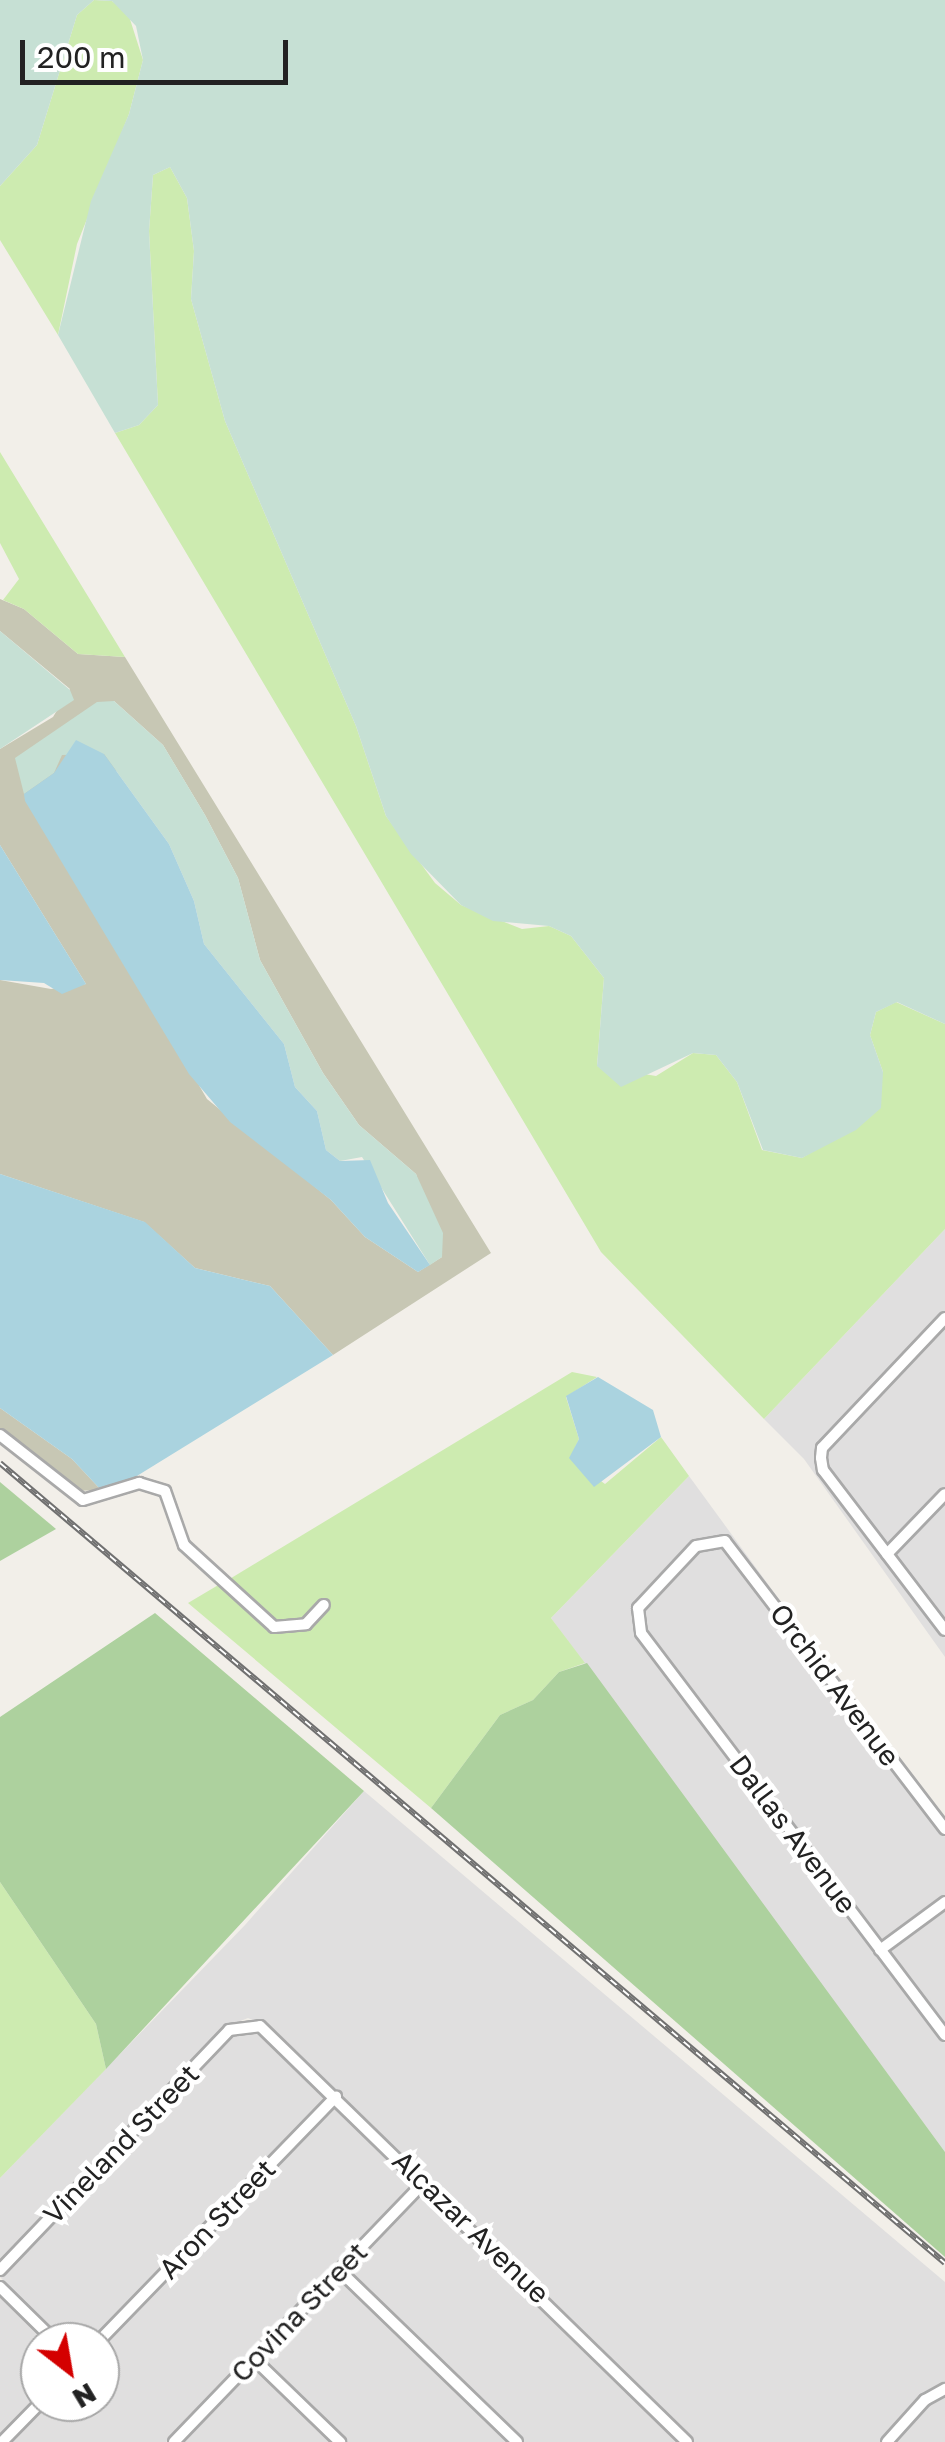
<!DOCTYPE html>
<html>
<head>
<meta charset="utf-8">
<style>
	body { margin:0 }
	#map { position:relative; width:945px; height:2442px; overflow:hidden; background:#f2efe9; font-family:"Golos Text",sans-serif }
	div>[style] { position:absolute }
	.residential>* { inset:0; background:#e0dfdf }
	.construction>* { inset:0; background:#c7c7b4 }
	.grass>* { inset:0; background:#cdebb0 }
	.forest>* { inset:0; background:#add19e }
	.wetland>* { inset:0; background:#c6e0d4 }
	.water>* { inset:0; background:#aad3df }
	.roads { filter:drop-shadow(2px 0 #a9a9a9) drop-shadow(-2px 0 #a9a9a9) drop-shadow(0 2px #a9a9a9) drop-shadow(0 -2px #a9a9a9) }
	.minor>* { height:10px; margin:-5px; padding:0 5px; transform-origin:5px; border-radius:5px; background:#fff }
	.rail>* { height:6px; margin-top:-3px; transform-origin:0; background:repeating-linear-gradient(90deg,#fff 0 8px,#707070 0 16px); box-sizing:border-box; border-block:2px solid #707070 }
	span { translate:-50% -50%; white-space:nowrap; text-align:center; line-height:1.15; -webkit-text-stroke:9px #fff; paint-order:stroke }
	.street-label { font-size:28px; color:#222 }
	.north { position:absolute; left:20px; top:2322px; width:100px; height:100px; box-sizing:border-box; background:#fff; border:2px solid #a7a7a7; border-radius:50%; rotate:149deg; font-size:28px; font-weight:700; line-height:40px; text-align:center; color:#222 }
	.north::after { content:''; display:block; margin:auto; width:35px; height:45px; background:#d40000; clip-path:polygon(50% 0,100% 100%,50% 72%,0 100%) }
	.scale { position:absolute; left:20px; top:40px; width:268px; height:45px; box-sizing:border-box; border:5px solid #222; border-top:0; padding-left:12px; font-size:30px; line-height:35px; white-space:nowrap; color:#222; -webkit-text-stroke:8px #fff; paint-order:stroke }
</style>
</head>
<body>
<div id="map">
	<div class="residential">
		<div style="clip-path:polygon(945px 1229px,945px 1311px,819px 1444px,816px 1469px,945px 1638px,945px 1657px,804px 1459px,764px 1419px)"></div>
		<div style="clip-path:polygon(945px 1326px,945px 1487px,887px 1546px,827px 1469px,827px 1451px)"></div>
		<div style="clip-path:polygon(689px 1476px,862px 1713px,725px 1534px,695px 1541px,635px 1605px,635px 1632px,945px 2043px,945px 2152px,551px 1618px)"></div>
		<div style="clip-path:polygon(945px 1502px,945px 1623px,893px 1554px)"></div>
		<div style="clip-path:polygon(723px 1546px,945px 1837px,945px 1896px,881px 1943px,646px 1631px,643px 1611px,699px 1551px)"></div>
		<div style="clip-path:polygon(364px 1791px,945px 2282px,945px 2384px,922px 2397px,880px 2442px,693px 2442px,275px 2030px,248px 2018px,225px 2027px,0 2262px,0 2178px,245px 1925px)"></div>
		<div style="clip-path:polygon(945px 1909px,945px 2027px,887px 1951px)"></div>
		<div style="clip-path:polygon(247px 2029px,258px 2031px,329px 2096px,91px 2342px,63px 2342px,0 2277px,232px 2035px)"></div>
		<div style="clip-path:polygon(336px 2103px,417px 2181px,336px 2267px,166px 2442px,9px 2442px,48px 2402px,100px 2402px,100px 2348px)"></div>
		<div style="clip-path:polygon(424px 2189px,681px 2442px,524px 2442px,347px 2271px)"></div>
		<div style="clip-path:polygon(340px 2277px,511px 2442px,347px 2442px,261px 2359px)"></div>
		<div style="clip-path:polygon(0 2293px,50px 2342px,40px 2342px,40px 2395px,0 2437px)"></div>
		<div style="clip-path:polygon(254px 2366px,333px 2442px,181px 2442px)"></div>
		<div style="clip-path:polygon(945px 2395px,945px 2442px,894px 2442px,928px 2404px)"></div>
	</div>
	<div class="construction">
		<div style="clip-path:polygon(evenodd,0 599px,24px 609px,78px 654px,125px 657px,491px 1253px,333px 1355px,270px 1286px,195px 1268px,144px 1222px,0 1174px,0 980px,51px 989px,86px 984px,0 845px,0 749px,53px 717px,70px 689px,0 631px,0 599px,114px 701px,163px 745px,205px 815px,238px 878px,260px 960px,323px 1073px,359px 1125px,416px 1174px,442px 1257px,418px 1272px,365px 1237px,331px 1200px,207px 1099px,122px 953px,114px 701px)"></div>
		<div style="clip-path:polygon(0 1408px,72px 1459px,101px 1490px,72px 1491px,0 1429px)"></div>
	</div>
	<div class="grass">
		<div style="clip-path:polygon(94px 0,112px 1px,128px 13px,143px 60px,129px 114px,77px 244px,58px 335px,0 240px,0 186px,37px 145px,77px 15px)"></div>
		<div style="clip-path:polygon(170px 167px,187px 198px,194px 251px,191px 299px,225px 421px,356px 726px,386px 816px,435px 883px,461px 905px,522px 929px,549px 926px,571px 936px,604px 978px,597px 1066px,656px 1076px,693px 1053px,716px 1055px,737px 1082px,762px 1150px,802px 1158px,823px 1145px,883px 1072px,870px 1035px,876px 1012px,896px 1002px,945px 1024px,945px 1229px,764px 1419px,601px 1252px,115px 433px,139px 425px,158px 405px,149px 231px,153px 175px)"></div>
		<div style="clip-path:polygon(0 452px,125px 657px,78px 654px,24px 609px,3px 600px,19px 579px,0 543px)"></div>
		<div style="clip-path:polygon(572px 1372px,597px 1377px,566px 1397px,579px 1439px,570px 1458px,605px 1484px,661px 1437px,689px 1476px,551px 1618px,585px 1663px,559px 1672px,533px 1700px,500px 1715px,431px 1808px,188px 1603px,220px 1584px,271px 1630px,310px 1628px,330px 1606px,323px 1598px,304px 1619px,275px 1621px,228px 1580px)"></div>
		<div style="clip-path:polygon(0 1882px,96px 2024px,106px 2069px,0 2178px)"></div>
	</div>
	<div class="forest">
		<div style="clip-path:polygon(0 1482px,56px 1529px,0 1561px)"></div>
		<div style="clip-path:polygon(155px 1613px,364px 1791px,106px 2069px,96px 2024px,0 1882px,0 1717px)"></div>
		<div style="clip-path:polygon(587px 1663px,945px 2152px,945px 2257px,431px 1808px,500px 1715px,533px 1700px,559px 1672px)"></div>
	</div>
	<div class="wetland">
		<div style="clip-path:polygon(0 0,945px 0,945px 1024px,897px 1002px,876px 1012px,870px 1035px,883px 1072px,881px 1108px,856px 1130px,802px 1158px,763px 1150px,737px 1082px,716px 1055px,693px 1053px,621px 1087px,597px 1066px,604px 978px,571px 936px,549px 926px,493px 921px,461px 905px,411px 854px,386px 816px,356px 726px,225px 421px,191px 299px,194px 251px,187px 198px,170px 167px,153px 175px,149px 231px,158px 405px,139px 425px,115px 433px,58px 335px,91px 201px,129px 114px,143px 60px,136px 26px,112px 1px,94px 0,77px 15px,37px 145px,0 186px)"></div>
		<div style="clip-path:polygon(0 631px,70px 690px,74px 700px,0 749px)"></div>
		<div style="clip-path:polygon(114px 701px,163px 745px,205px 815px,238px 878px,260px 960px,323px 1073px,359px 1125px,416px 1174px,443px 1233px,442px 1257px,430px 1265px,362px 1157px,340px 1161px,326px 1150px,317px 1111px,295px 1087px,284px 1044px,204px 944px,194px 901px,169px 844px,104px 754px,62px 755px,54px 773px,24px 794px,15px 758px,97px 702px)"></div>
	</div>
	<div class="water">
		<div style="clip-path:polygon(76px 740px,104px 754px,169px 844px,194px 901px,204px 944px,284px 1044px,295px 1087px,317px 1111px,326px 1150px,340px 1161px,370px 1160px,388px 1203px,430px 1265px,418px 1272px,365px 1237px,331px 1200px,230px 1122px,189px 1074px,25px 801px,24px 794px,54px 773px)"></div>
		<div style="clip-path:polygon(0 845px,86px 984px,62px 994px,44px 983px,0 980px)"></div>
		<div style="clip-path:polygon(0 1174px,145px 1222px,195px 1268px,270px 1286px,333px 1355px,132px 1479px,101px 1490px,72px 1459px,0 1408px)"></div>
		<div style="clip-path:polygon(598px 1377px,653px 1410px,661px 1437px,594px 1487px,569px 1458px,579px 1439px,566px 1396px)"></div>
	</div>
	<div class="roads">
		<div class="minor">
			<div style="left:945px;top:1318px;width:179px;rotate:133.4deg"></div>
			<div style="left:822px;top:1448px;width:10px;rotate:96deg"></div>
			<div style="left:821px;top:1458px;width:12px;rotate:81deg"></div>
			<div style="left:823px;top:1470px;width:201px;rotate:52.7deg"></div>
			<div style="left:0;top:1435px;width:105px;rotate:38.1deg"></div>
			<div style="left:83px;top:1500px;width:59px;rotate:-16.9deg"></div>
			<div style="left:139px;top:1483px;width:27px;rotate:17deg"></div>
			<div style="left:165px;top:1491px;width:57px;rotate:70.6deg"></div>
			<div style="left:184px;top:1545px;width:122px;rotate:42.3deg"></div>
			<div style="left:274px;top:1627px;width:32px;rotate:-5deg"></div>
			<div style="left:306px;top:1624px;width:26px;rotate:-47deg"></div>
			<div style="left:887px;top:1554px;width:83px;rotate:-46deg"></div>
			<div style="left:945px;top:1829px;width:362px;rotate:-127.4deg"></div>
			<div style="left:725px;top:1541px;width:29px;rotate:170deg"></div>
			<div style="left:696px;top:1546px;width:85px;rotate:133.1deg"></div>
			<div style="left:638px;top:1608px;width:25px;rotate:83deg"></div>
			<div style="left:641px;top:1633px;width:504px;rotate:52.9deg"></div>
			<div style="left:880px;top:1950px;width:81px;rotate:-36.4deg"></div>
			<div style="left:0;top:2270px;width:332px;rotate:-46.3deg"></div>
			<div style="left:229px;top:2030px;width:31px;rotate:-7deg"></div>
			<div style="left:260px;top:2026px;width:596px;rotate:44.25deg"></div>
			<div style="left:340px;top:2271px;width:246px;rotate:44deg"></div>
			<div style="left:0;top:2287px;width:78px;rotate:44.5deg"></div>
			<div style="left:98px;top:2342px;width:342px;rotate:-45.9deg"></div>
			<div style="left:254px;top:2359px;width:120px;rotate:44deg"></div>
			<div style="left:2px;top:2442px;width:56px;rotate:-45.7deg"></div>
			<div style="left:174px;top:2442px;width:361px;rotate:-46.1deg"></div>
			<div style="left:887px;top:2442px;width:57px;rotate:-47.9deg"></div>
			<div style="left:925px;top:2400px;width:23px;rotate:-29deg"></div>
		</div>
	</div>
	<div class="rail">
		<div style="left:0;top:1463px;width:1238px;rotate:40.25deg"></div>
	</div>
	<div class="street-label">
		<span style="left:835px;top:1685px;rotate:53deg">Orchid Avenue</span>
		<span style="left:793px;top:1834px;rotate:53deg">Dallas Avenue</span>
		<span style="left:121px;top:2144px;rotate:-46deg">Vineland Street</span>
		<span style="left:217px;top:2219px;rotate:-46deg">Aron Street</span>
		<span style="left:471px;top:2227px;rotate:44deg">Alcazar Avenue</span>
		<span style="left:299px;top:2312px;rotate:-46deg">Covina Street</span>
	</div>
	<div class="north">N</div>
	<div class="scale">200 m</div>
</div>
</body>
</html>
